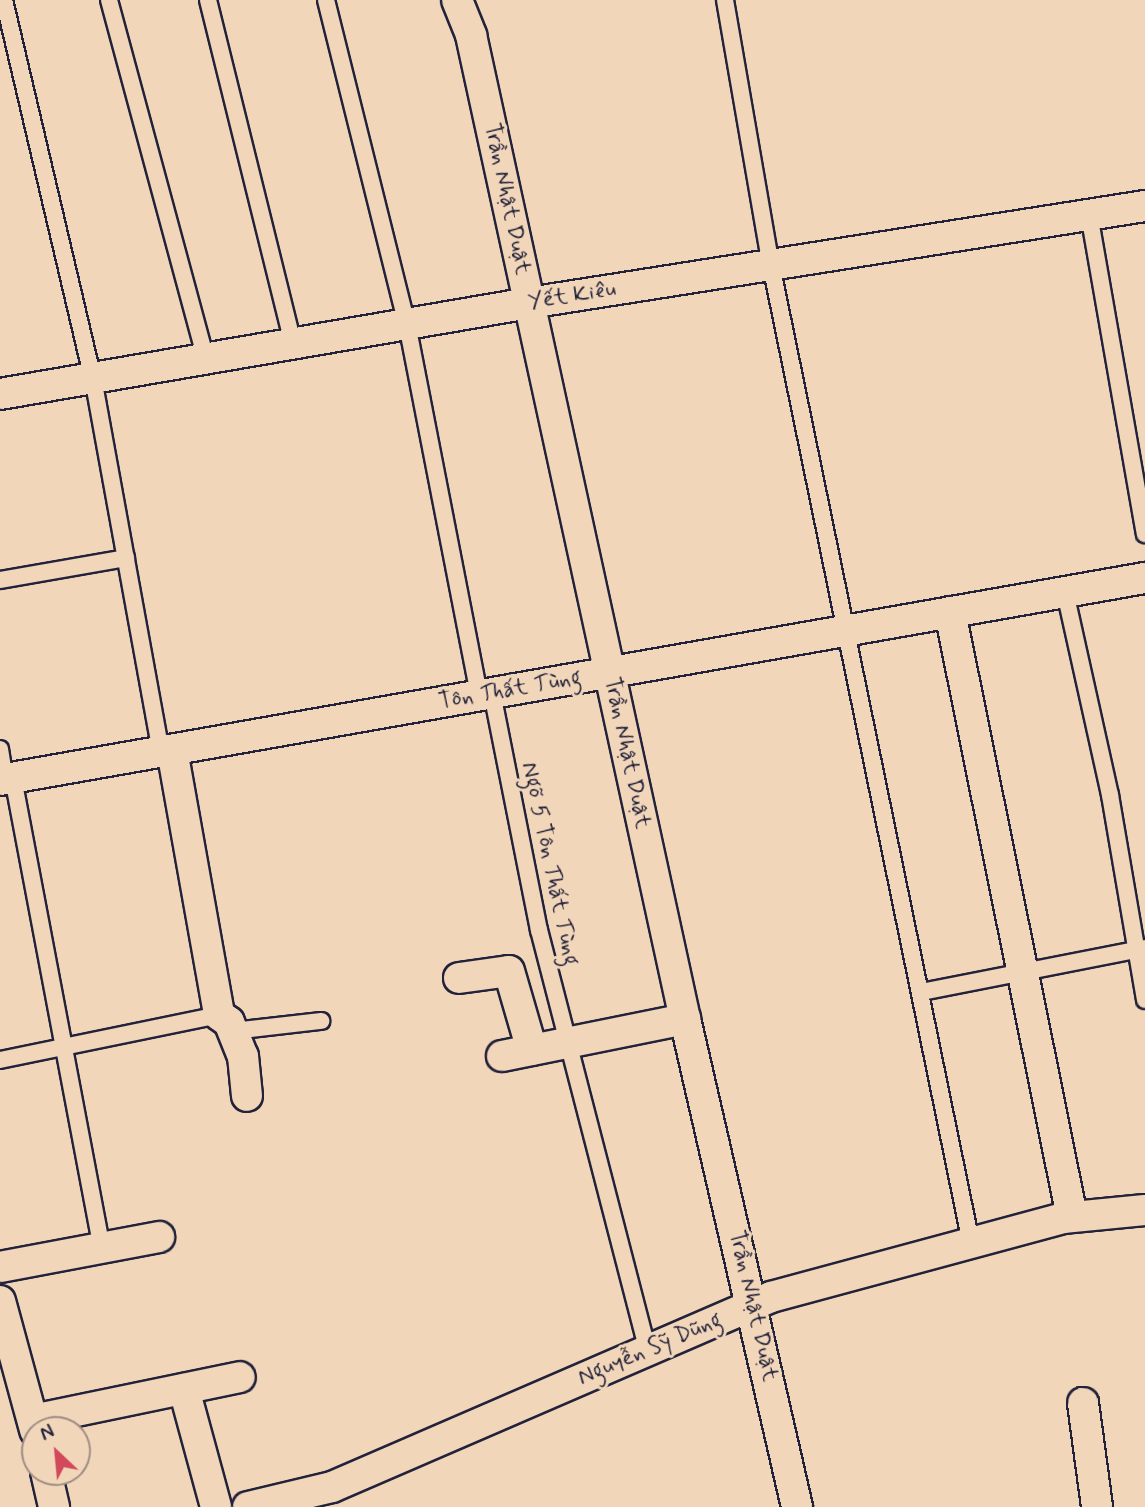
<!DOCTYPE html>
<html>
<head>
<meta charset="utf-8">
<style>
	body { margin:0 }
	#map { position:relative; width:1145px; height:1507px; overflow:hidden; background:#f2d6b9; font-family:Mynerve,sans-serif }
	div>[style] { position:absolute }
	.roads { filter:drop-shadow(2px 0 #22223b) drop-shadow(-2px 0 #22223b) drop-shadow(0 2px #22223b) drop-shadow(0 -2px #22223b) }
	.service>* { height:16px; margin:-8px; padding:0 8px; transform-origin:8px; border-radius:8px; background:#f2d6b9 }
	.minor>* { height:30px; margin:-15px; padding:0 15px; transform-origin:15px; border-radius:15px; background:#f2d6b9 }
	span { translate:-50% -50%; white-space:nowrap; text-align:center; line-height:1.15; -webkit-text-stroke:6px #f2d6b9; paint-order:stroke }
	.street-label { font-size:23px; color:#22223b }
	.north { position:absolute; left:21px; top:1416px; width:70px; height:70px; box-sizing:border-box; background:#f2d6b9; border:2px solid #9f8e87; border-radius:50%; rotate:334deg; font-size:19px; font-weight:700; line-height:28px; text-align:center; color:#22223b }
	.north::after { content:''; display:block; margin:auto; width:24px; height:32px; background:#d1495b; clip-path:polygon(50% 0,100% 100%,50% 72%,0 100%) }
</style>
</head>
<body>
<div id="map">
	<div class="roads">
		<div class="service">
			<div style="left:4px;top:0;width:388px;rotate:76.8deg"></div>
			<div style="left:93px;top:378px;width:380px;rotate:79.7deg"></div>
			<div style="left:109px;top:0;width:372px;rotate:74.9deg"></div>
			<div style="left:208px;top:0;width:353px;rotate:76.1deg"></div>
			<div style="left:326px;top:0;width:334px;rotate:76deg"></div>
			<div style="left:407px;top:324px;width:379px;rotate:79deg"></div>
			<div style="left:725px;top:0;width:269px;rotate:80.2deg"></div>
			<div style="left:771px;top:265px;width:998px;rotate:78.44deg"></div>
			<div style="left:1089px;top:214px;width:325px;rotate:80.1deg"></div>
			<div style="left:0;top:580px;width:128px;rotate:-9.9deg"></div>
			<div style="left:1065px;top:592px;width:208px;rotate:77.5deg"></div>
			<div style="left:1110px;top:795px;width:208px;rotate:80.3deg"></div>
			<div style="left:492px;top:693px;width:242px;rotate:78.8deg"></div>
			<div style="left:539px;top:930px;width:434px;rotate:75.5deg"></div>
			<div style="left:0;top:749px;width:30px;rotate:81deg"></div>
			<div style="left:13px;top:778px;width:478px;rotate:79.3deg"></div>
			<div style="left:921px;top:992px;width:228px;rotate:-11.1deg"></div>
			<div style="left:233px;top:1031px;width:89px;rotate:-6.5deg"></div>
			<div style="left:0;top:1060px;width:224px;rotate:-11.6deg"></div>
		</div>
		<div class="minor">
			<div style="left:457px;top:0;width:38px;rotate:68deg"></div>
			<div style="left:471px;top:35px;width:1007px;rotate:77.73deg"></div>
			<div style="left:685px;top:1019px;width:501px;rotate:77.07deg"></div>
			<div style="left:0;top:394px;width:537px;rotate:-9.76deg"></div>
			<div style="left:529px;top:303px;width:624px;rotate:-8.95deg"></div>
			<div style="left:950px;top:612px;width:617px;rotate:78.6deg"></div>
			<div style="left:172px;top:750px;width:269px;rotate:79.9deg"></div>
			<div style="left:219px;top:1015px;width:12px;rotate:35deg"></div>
			<div style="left:229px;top:1022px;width:37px;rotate:68deg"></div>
			<div style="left:243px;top:1056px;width:40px;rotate:84.3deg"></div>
			<div style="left:0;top:780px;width:1163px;rotate:-10.01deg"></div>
			<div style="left:459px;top:978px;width:50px;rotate:-8deg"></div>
			<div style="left:509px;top:971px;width:82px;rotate:73.8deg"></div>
			<div style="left:502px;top:1056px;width:187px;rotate:-11.4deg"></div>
			<div style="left:0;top:1267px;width:162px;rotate:-10.7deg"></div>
			<div style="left:0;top:1301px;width:134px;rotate:74.8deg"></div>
			<div style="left:184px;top:1389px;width:122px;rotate:74.8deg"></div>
			<div style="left:1083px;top:1403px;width:105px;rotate:82.3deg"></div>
			<div style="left:33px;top:1420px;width:211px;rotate:-11.7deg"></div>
			<div style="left:46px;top:1472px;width:36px;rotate:77deg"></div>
			<div style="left:248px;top:1507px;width:86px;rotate:-13.4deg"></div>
			<div style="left:332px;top:1487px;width:478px;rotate:-23.4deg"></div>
			<div style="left:771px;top:1297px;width:302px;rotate:-15.1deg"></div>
			<div style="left:1063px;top:1218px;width:82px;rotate:-5.6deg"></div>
		</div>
	</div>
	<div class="street-label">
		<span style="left:507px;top:199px;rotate:78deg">Trần Nhật Duật</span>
		<span style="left:572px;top:296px;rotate:-9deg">Yết Kiêu</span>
		<span style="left:510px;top:690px;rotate:-10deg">Tôn Thất Tùng</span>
		<span style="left:627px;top:753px;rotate:78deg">Trần Nhật Duật</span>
		<span style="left:550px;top:864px;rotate:78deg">Ngõ 5 Tôn Thất Tùng</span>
		<span style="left:753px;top:1306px;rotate:77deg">Trần Nhật Duật</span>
		<span style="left:650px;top:1349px;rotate:-23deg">Nguyễn Sỹ Dũng</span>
	</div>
	<div class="north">N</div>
</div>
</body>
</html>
